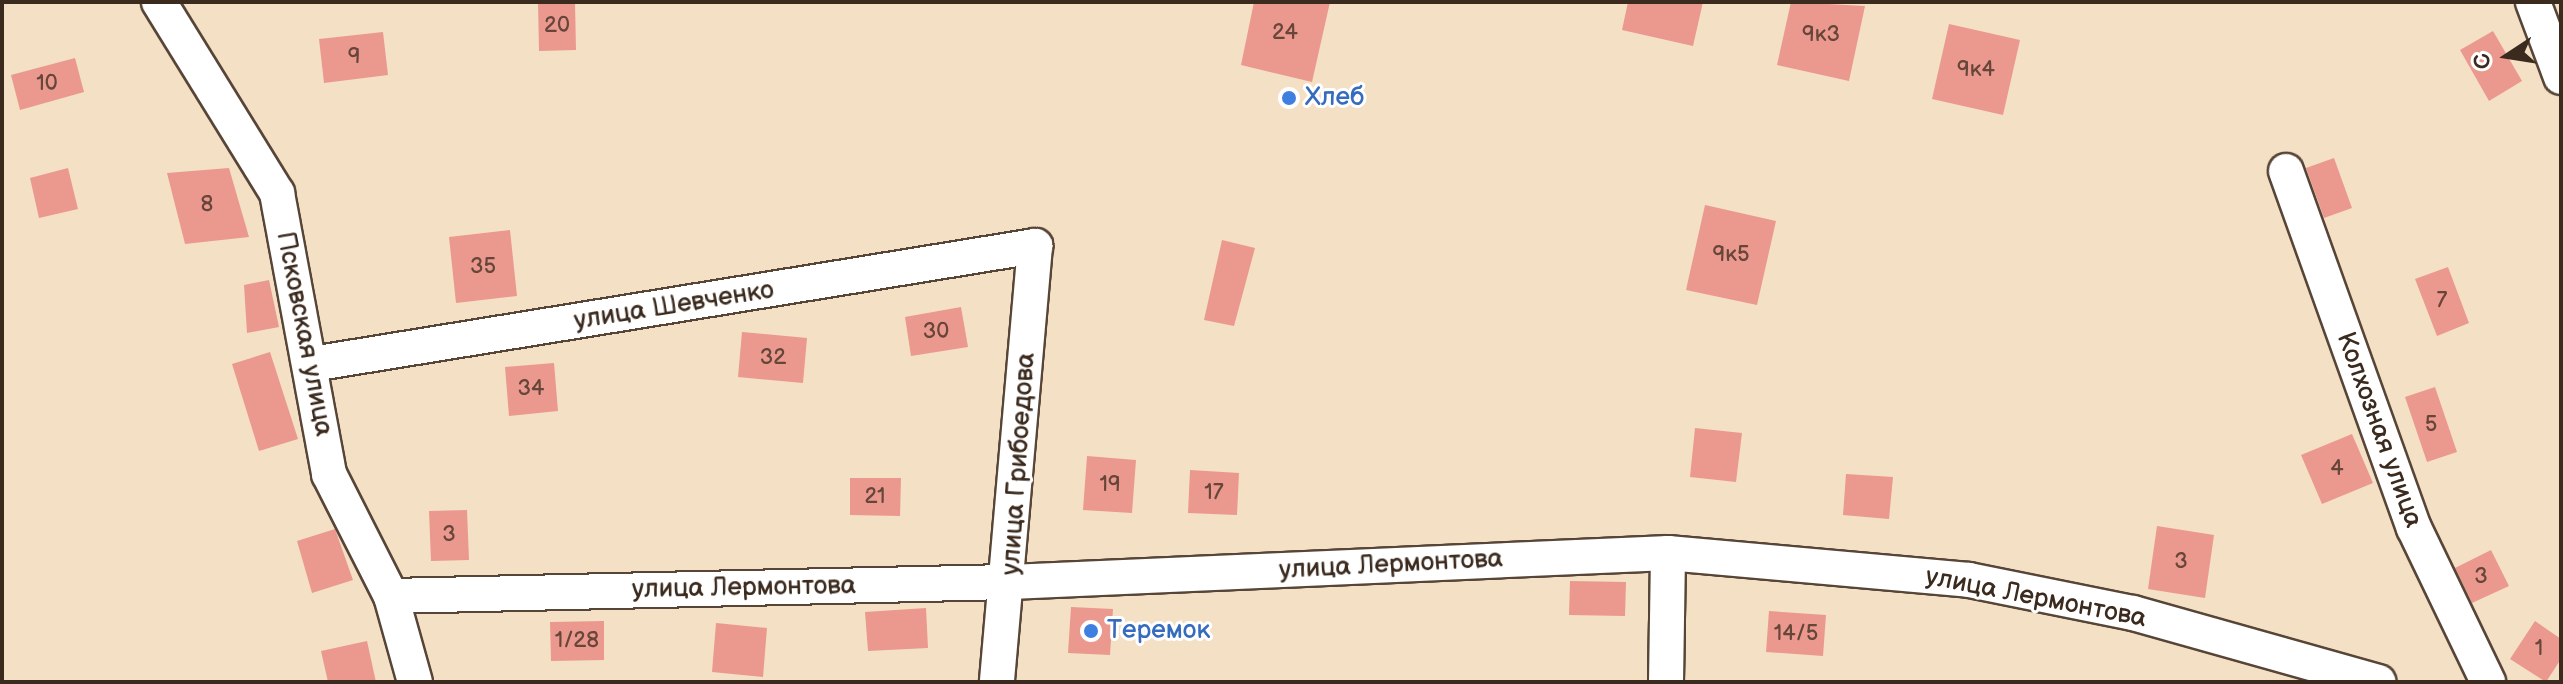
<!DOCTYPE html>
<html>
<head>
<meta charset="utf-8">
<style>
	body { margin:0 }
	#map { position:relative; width:2563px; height:684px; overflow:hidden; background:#f4e0c5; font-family:"Balsamiq Sans",sans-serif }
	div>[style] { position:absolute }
	.building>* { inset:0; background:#eb988f }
	.roads { filter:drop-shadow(2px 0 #574537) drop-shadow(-2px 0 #574537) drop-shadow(0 2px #574537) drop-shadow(0 -2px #574537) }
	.minor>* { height:34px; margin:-17px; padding:0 17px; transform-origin:17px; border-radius:17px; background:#fff }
	.dots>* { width:22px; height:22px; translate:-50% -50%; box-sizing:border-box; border:4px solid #fff; border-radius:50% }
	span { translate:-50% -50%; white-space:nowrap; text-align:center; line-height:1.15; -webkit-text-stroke:6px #fff; paint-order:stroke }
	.number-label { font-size:22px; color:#67463a }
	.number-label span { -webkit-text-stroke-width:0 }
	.shop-label { font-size:26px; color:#366cbe }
	.left { translate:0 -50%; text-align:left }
	.street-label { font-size:26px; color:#3b2a1e }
	.frame { position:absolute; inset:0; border:4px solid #3b2a1e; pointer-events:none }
	.north { position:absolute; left:2467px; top:16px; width:80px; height:80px; -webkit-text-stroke:6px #fff; paint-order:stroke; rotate:258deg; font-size:22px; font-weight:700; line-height:32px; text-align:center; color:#3b2a1e }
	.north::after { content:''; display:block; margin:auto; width:28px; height:36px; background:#3b2a1e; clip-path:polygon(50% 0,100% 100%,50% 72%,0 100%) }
</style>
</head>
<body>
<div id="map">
	<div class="building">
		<div style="clip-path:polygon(538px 2px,575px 2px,576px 50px,539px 51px)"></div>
		<div style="clip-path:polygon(1254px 2px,1330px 2px,1312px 82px,1241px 65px)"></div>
		<div style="clip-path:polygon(1628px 2px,1703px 2px,1693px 46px,1622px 30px)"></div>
		<div style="clip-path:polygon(1791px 2px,1865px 6px,1849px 81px,1777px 65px)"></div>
		<div style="clip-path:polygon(1949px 24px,2020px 40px,2003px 115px,1932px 99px)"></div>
		<div style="clip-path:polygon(2493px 31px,2522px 81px,2489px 101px,2460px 50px)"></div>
		<div style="clip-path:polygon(383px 32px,388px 75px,324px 83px,319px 39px)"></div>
		<div style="clip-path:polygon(75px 58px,84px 92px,20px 110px,11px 75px)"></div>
		<div style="clip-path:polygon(2334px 158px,2352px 208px,2324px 218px,2306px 168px)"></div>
		<div style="clip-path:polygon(68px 168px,78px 209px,39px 218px,30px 178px)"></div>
		<div style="clip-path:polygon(229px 168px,249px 237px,185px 244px,167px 173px)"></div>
		<div style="clip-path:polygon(1705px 205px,1776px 221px,1757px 305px,1686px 290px)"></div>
		<div style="clip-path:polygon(510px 230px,517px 296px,456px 303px,449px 237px)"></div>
		<div style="clip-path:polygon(1222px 240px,1255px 248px,1234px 326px,1204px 320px)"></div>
		<div style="clip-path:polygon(2448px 267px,2469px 323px,2437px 336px,2415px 279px)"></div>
		<div style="clip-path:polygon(269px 280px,279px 327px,247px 333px,244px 285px)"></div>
		<div style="clip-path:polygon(961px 307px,968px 347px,911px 356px,905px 317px)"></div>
		<div style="clip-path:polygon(742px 332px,807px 338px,803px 383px,738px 377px)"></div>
		<div style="clip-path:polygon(270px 352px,298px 439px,259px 451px,232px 364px)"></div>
		<div style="clip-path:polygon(554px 363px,558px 411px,509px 416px,505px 367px)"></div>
		<div style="clip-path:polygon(2435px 387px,2457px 452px,2427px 462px,2405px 397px)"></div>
		<div style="clip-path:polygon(1695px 428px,1742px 433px,1736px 482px,1690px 477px)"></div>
		<div style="clip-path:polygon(2352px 434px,2373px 483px,2322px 504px,2301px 455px)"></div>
		<div style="clip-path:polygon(1087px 456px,1136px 460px,1132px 513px,1083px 510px)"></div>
		<div style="clip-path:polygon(1190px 470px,1239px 473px,1237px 515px,1188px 513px)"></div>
		<div style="clip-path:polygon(1846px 474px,1893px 477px,1889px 519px,1843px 515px)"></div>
		<div style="clip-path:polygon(850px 478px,901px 478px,900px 516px,850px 515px)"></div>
		<div style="clip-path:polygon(467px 510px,469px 560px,431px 561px,429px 511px)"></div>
		<div style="clip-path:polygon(2157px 526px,2214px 535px,2205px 598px,2148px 589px)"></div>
		<div style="clip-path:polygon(335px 529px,353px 580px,312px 593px,297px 541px)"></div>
		<div style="clip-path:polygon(2491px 550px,2509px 586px,2472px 603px,2455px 568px)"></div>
		<div style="clip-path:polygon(1570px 581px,1626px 582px,1625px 616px,1569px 615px)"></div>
		<div style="clip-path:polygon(1071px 607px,1113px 609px,1110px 655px,1068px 653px)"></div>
		<div style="clip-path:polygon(926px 608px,928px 648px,868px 651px,865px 612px)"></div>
		<div style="clip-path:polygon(1769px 611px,1826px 615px,1823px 656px,1766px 652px)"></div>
		<div style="clip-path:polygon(604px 621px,604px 660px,551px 661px,550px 622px)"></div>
		<div style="clip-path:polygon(2535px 621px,2561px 639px,2561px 659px,2546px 682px,2510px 659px)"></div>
		<div style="clip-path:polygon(716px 623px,767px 628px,763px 677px,712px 672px)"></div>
		<div style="clip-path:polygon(367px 641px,376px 682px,328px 682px,321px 651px)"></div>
	</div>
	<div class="roads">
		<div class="minor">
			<div style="left:159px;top:2px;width:225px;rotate:58.3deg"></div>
			<div style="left:277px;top:193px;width:286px;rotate:79.5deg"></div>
			<div style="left:329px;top:474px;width:137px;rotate:63.1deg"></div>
			<div style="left:391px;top:596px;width:89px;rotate:74.4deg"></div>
			<div style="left:2533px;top:2px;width:80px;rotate:69.5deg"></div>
			<div style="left:2286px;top:171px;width:379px;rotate:70.3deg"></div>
			<div style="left:2414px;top:528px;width:171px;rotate:64.3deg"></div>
			<div style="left:312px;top:364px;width:733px;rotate:-9.27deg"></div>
			<div style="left:1035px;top:246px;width:438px;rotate:95deg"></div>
			<div style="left:391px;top:596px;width:619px;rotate:-1.3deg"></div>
			<div style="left:1010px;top:582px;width:659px;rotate:-2.52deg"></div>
			<div style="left:1668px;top:553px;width:302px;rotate:5.1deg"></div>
			<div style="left:1969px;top:580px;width:167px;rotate:11.4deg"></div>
			<div style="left:2133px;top:613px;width:255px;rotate:15.7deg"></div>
			<div style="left:1666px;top:682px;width:129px;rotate:-89.1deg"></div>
		</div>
	</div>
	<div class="dots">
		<div style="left:1289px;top:98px;background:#3f7fe0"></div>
		<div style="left:1091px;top:631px;background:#3f7fe0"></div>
	</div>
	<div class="number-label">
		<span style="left:557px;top:26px">20</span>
		<span style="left:1285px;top:33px">24</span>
		<span style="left:1821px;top:35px">9к3</span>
		<span style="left:354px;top:57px">9</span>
		<span style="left:1976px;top:70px">9к4</span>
		<span style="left:47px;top:84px">10</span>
		<span style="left:207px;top:205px">8</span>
		<span style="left:1731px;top:255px">9к5</span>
		<span style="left:483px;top:267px">35</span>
		<span style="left:2442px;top:301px">7</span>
		<span style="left:936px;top:332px">30</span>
		<span style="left:773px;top:358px">32</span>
		<span style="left:531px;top:389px">34</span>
		<span style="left:2431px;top:425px">5</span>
		<span style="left:2337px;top:469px">4</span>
		<span style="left:1110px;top:485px">19</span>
		<span style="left:1214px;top:493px">17</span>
		<span style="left:875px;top:497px">21</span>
		<span style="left:449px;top:535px">3</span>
		<span style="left:2181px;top:562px">3</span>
		<span style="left:2481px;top:577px">3</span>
		<span style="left:1796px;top:634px">14/5</span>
		<span style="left:577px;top:641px">1/28</span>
		<span style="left:2539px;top:649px">1</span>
	</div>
	<div class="shop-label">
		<span class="left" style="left:1305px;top:98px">Хлеб</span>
		<span class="left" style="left:1107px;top:631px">Теремок</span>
	</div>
	<div class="street-label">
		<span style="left:674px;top:306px;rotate:-9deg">улица Шевченко</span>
		<span style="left:304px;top:334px;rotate:79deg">Псковская улица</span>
		<span style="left:2379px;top:430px;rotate:70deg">Колхозная улица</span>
		<span style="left:1019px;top:464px;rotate:-86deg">улица Грибоедова</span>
		<span style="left:1391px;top:565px;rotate:-3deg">улица Лермонтова</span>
		<span style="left:744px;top:588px;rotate:-1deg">улица Лермонтова</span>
		<span style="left:2036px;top:598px;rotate:11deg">улица Лермонтова</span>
	</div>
	<div class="frame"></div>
	<div class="north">С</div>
</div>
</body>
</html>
